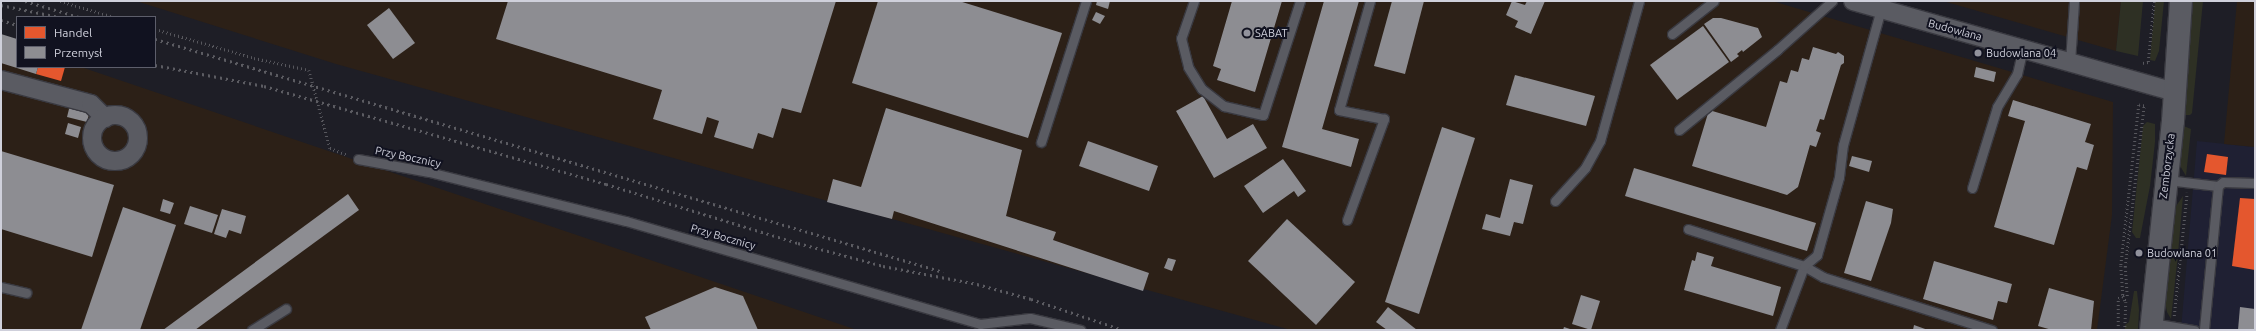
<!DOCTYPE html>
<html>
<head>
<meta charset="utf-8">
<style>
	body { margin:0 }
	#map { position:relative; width:2256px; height:331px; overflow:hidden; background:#1e1e26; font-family:Ubuntu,sans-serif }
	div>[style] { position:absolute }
	.built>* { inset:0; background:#1f2033 }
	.industrial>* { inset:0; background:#2c2017 }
	.green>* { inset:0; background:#2e3024 }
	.shops>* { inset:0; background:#e4572e }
	.industry>* { inset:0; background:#8d8d92 }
	.path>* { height:2.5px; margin-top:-1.25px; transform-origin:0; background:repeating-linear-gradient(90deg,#57575d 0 1px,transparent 0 4px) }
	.roads { filter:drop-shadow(1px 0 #393940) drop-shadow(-1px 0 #393940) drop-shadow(0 1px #393940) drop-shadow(0 -1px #393940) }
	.lane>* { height:9px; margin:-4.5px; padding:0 4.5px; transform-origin:4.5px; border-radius:4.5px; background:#5a5b62 }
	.street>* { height:18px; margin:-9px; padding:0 9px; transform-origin:9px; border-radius:9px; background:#5a5b62 }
	.street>.ring { margin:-9px; padding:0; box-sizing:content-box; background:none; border:18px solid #5a5b62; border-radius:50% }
	.secondary>* { height:22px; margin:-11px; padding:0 11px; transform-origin:11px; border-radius:11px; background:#5a5b62 }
	.rail>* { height:3px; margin-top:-1.5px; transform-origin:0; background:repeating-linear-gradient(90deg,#5c5c62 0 2px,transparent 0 6px) }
	.dots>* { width:11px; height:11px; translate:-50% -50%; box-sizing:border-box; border:2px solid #111220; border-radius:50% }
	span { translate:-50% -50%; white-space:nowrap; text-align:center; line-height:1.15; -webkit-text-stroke:4px #111220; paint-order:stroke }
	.street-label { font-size:11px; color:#cfd0db }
	.poi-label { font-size:11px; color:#cfd0db }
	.left { translate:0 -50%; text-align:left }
	.frame { position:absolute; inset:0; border:2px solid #cfd0db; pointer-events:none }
	.legend { position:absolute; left:16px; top:16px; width:140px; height:52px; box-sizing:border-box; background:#111220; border:1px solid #5d5e6b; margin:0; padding:5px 7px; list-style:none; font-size:12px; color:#cfd0db }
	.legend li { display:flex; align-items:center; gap:8px; height:20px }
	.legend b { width:20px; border:1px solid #5d5e6b }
</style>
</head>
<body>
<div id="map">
	<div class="built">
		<div style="clip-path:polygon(2197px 141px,2255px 147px,2255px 330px,2181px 330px)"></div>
	</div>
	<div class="industrial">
		<div style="clip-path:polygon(136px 1px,1772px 1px,2113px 102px,2112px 215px,2097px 330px,1291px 330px,336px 64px)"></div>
		<div style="clip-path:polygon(1943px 1px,2121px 1px,2116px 51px)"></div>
		<div style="clip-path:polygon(2237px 1px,2255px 1px,2255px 147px,2224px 144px)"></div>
		<div style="clip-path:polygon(1px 40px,17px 67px,81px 67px,857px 330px,1px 330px)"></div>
	</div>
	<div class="green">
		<div style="clip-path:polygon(2121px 1px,2143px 1px,2138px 56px,2116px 51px)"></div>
		<div style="clip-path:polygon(2155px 1px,2164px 1px,2159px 51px,2155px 61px,2150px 60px)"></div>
		<div style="clip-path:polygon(2193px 1px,2203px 1px,2192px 113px,2190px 115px,2182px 115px)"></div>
		<div style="clip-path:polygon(2147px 122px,2155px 124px,2155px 142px,2150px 186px,2140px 238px,2136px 238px,2132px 232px,2143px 126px)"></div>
		<div style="clip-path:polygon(2181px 125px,2191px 129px,2186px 176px,2179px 164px)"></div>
		<div style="clip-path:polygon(2183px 196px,2178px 254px,2171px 319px,2167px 312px,2165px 301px,2174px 209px)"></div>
		<div style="clip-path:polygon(2134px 291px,2137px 291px,2139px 310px,2138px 330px,2125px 330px,2125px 325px,2129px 322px)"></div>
	</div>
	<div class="shops">
		<div style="clip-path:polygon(38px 67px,65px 67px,61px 81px,36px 74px)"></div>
		<div style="clip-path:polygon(2207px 154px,2228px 157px,2226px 175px,2204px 172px)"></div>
		<div style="clip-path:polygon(2240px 198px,2255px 199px,2255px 270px,2232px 266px)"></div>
	</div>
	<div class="industry">
		<div style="clip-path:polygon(508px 1px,836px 1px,801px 113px,782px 108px,773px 138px,758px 133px,753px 149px,714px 137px,719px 121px,707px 117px,702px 134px,653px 119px,662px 90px,496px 39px)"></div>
		<div style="clip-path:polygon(878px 1px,959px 1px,1062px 33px,1028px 138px,852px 83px)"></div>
		<div style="clip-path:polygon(1097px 1px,1110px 1px,1108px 9px,1096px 5px)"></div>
		<div style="clip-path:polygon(1232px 1px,1282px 1px,1255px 92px,1217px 80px,1221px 69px,1213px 66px)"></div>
		<div style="clip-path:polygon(1324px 1px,1359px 1px,1322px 129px,1359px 139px,1351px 167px,1282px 147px)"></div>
		<div style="clip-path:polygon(1392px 1px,1424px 1px,1405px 74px,1374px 66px)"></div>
		<div style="clip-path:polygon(1512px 1px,1525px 5px,1527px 1px,1545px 1px,1531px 34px,1515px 27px,1518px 21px,1506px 15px)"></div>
		<div style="clip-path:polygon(389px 8px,415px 43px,393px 59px,367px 25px)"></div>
		<div style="clip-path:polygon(1096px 12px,1105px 16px,1100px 24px,1092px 20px)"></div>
		<div style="clip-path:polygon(1713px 18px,1721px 18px,1758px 28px,1762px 37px,1743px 52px,1742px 50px,1737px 54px,1739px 56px,1731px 62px,1704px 24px)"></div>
		<div style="clip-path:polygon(1703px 26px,1729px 62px,1677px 100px,1650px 65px)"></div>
		<div style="clip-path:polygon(1px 34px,17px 39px,17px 67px,38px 67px,36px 74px,1px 63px)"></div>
		<div style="clip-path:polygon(1813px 47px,1836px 54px,1838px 52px,1844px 56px,1844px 63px,1841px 65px,1824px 120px,1820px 119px,1816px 131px,1821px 133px,1816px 147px,1810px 145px,1798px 187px,1787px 195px,1692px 166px,1709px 110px,1766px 127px,1780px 81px,1787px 83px,1791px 70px,1798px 72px,1802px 58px,1809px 60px)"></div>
		<div style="clip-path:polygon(1976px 67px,1996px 72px,1994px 82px,1974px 77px)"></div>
		<div style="clip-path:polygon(1515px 75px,1595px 96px,1586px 126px,1506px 105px)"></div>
		<div style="clip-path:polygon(1203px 96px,1227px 139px,1253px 124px,1267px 148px,1214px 178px,1176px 111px)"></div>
		<div style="clip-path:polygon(2013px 100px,2091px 124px,2085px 142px,2094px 145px,2087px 170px,2077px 167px,2054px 245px,1994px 227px,2025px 121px,2008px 116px)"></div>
		<div style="clip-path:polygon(70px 105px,90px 110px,87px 122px,67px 117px)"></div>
		<div style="clip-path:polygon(886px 108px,1022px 150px,1006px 216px,1056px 232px,1053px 240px,1149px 273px,1143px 291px,894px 211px,892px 219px,827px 202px,833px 179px,861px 187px)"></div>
		<div style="clip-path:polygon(68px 123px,81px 127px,78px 138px,65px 134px)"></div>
		<div style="clip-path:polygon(1442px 127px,1475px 138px,1419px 314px,1385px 302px)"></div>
		<div style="clip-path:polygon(1088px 141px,1158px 166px,1149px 191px,1079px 166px)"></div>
		<div style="clip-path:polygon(1px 151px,114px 185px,92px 257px,1px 229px)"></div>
		<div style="clip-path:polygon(1852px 156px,1872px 161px,1869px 172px,1849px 166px)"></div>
		<div style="clip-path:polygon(1283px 159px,1306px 191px,1298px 197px,1294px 191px,1263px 213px,1244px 186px)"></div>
		<div style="clip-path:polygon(1634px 168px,1816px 223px,1807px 251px,1625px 196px)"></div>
		<div style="clip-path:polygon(1510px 179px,1533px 185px,1523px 224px,1514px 222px,1510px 236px,1482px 229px,1486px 214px,1500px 218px)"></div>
		<div style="clip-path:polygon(348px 194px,359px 210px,195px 330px,163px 330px)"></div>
		<div style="clip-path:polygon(163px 199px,174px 203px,170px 214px,160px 211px)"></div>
		<div style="clip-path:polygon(1866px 201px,1893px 209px,1891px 223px,1871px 281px,1844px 273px)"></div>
		<div style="clip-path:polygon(190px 206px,218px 215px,212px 233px,184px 224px)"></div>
		<div style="clip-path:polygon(123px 207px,176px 225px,140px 330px,81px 330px)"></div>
		<div style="clip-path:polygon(222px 209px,246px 216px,241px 234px,229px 230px,226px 238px,214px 234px)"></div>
		<div style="clip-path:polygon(1287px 219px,1355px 282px,1316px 325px,1248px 261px)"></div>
		<div style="clip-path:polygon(1697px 252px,1714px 257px,1711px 266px,1781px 287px,1773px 316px,1684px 290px,1692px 260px,1695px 261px)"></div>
		<div style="clip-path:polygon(1168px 258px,1176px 260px,1172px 271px,1164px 268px)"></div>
		<div style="clip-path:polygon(1934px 261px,2012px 284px,2007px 303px,1998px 301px,1993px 320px,1923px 299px)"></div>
		<div style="clip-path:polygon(715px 287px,743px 296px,758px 330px,651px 330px,645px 317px)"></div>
		<div style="clip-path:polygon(2049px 288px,2094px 301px,2091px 330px,2052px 330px,2038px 326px)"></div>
		<div style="clip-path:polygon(1581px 295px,1600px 301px,1591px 330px,1572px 324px)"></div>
		<div style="clip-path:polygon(1388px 307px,1417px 330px,1387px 330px,1376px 322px)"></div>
		<div style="clip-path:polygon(2240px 307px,2255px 309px,2255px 330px,2238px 330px)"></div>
		<div style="clip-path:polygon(1914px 325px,1928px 330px,1913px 330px)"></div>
		<div style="clip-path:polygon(1564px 327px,1573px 330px,1563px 330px)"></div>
	</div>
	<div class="path">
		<div style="left:60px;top:1px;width:56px;rotate:16.5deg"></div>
		<div style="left:155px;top:29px;width:103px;rotate:16.3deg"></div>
		<div style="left:254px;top:58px;width:56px;rotate:12.3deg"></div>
		<div style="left:309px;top:70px;width:81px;rotate:74.9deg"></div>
		<div style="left:330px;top:148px;width:19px;rotate:21deg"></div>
		<div style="left:2143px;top:63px;width:5px;rotate:-11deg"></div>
		<div style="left:2148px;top:62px;width:61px;rotate:-84.4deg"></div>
		<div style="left:2174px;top:316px;width:124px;rotate:-84deg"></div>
		<div style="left:2118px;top:330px;width:32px;rotate:-90deg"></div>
		<div style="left:2118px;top:298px;width:5px;rotate:-22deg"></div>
		<div style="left:2123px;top:296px;width:4px"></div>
		<div style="left:2127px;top:296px;width:29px;rotate:-94deg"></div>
		<div style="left:2125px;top:267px;width:162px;rotate:-83.3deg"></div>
		<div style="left:2144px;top:106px;width:5px;rotate:-169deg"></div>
		<div style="left:2139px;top:105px;width:162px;rotate:96.4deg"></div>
		<div style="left:2121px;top:266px;width:30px;rotate:86deg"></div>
		<div style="left:2123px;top:296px;width:7px;rotate:63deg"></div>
		<div style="left:2126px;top:302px;width:28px;rotate:92deg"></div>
	</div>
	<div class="roads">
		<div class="lane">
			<div style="left:1194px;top:1px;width:39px;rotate:109deg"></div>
			<div style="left:1181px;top:38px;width:30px;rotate:76deg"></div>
			<div style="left:1188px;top:67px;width:26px;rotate:58deg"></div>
			<div style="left:1202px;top:89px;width:28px;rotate:38deg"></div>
			<div style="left:1224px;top:106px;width:40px;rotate:13deg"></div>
			<div style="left:1263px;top:115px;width:120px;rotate:-72deg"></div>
			<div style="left:1672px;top:34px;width:53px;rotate:-38.2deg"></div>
			<div style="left:2070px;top:62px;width:61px;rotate:-86.2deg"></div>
			<div style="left:1679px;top:130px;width:127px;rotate:-39.2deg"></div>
			<div style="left:1777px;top:50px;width:74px;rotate:-41.7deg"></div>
			<div style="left:1041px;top:142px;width:148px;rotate:-72.3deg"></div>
			<div style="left:358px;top:159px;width:72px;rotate:10.4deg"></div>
			<div style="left:429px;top:172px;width:203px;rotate:14deg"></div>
			<div style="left:626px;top:221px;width:369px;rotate:16.2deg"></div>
			<div style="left:980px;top:324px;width:50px;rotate:-6.8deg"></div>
			<div style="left:1030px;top:318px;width:52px;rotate:13.2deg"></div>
			<div style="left:2167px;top:180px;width:51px;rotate:6.7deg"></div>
			<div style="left:2218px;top:186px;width:145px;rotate:95.6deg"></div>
			<div style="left:2218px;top:186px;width:6px;rotate:-39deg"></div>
			<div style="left:2223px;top:182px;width:32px;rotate:2deg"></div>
			<div style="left:1972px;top:188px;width:85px;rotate:-72.8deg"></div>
			<div style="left:1997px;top:107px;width:39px;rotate:-59deg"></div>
			<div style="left:2017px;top:74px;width:26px;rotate:-77deg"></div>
			<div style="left:1555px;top:201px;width:45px;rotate:-47.7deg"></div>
			<div style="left:1585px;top:168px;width:31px;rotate:-61deg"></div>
			<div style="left:1600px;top:141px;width:145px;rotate:-74.4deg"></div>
			<div style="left:1347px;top:220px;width:108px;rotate:-69.9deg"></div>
			<div style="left:1384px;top:119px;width:46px;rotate:-168.7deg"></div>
			<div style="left:1339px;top:110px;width:113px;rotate:-74.1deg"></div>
			<div style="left:1688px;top:229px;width:122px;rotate:17.7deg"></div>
			<div style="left:1804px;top:266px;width:22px;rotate:30deg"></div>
			<div style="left:1823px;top:277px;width:177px;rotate:17.4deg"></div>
			<div style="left:1px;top:287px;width:26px;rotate:13deg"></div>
			<div style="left:2152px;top:323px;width:43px;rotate:9.5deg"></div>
			<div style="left:252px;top:330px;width:40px;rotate:-32deg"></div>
			<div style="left:1780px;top:330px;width:68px;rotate:-69.4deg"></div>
			<div style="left:1804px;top:266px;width:17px;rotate:-40deg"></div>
			<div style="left:1817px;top:255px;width:81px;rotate:-74.2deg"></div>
			<div style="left:1839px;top:177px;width:32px;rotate:-83deg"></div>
			<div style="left:1843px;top:145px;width:141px;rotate:-74.4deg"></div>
		</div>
		<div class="street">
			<div style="left:1853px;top:1px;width:334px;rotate:15.8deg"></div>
			<div style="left:1px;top:80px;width:93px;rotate:14.9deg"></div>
			<div style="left:91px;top:104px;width:20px;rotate:45deg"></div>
			<div class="ring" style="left:92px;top:115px;width:28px;height:28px"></div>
		</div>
		<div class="secondary">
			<div style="left:2151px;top:330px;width:210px;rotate:-84deg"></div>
			<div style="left:2173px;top:121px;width:120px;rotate:-86.2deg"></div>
		</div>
	</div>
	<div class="rail">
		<div style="left:25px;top:1px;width:56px;rotate:16.5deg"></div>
		<div style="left:1px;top:5px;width:59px;rotate:11.7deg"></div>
		<div style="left:1px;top:20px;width:17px;rotate:17deg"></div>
		<div style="left:155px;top:39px;width:822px;rotate:16.47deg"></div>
		<div style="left:155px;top:65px;width:111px;rotate:10.9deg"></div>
		<div style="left:264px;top:86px;width:356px;rotate:16deg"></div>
		<div style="left:606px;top:184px;width:201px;rotate:17.1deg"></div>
		<div style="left:798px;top:243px;width:88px;rotate:15.1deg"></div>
		<div style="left:883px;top:266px;width:96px;rotate:10.8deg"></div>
		<div style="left:977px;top:284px;width:56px;rotate:15.5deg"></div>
		<div style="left:1031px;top:299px;width:97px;rotate:18.6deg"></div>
	</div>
	<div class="dots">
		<div style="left:1247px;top:33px;background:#91929c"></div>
		<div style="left:1978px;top:53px;background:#91929c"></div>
		<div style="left:2139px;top:253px;background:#91929c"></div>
	</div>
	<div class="street-label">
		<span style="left:1955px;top:30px;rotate:15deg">Budowlana</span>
		<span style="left:408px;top:157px;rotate:12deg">Przy Bocznicy</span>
		<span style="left:2167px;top:166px;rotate:-83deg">Zemborzycka</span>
		<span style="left:723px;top:237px;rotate:16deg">Przy Bocznicy</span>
	</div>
	<div class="poi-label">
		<span class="left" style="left:1255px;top:33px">SABAT</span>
		<span class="left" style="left:1986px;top:53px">Budowlana 04</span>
		<span class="left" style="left:2147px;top:253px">Budowlana 01</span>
	</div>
	<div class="frame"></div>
	<ul class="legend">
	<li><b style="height:11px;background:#e4572e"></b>Handel</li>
	<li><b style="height:11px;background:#8d8d92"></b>Przemysł</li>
	</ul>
</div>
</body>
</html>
